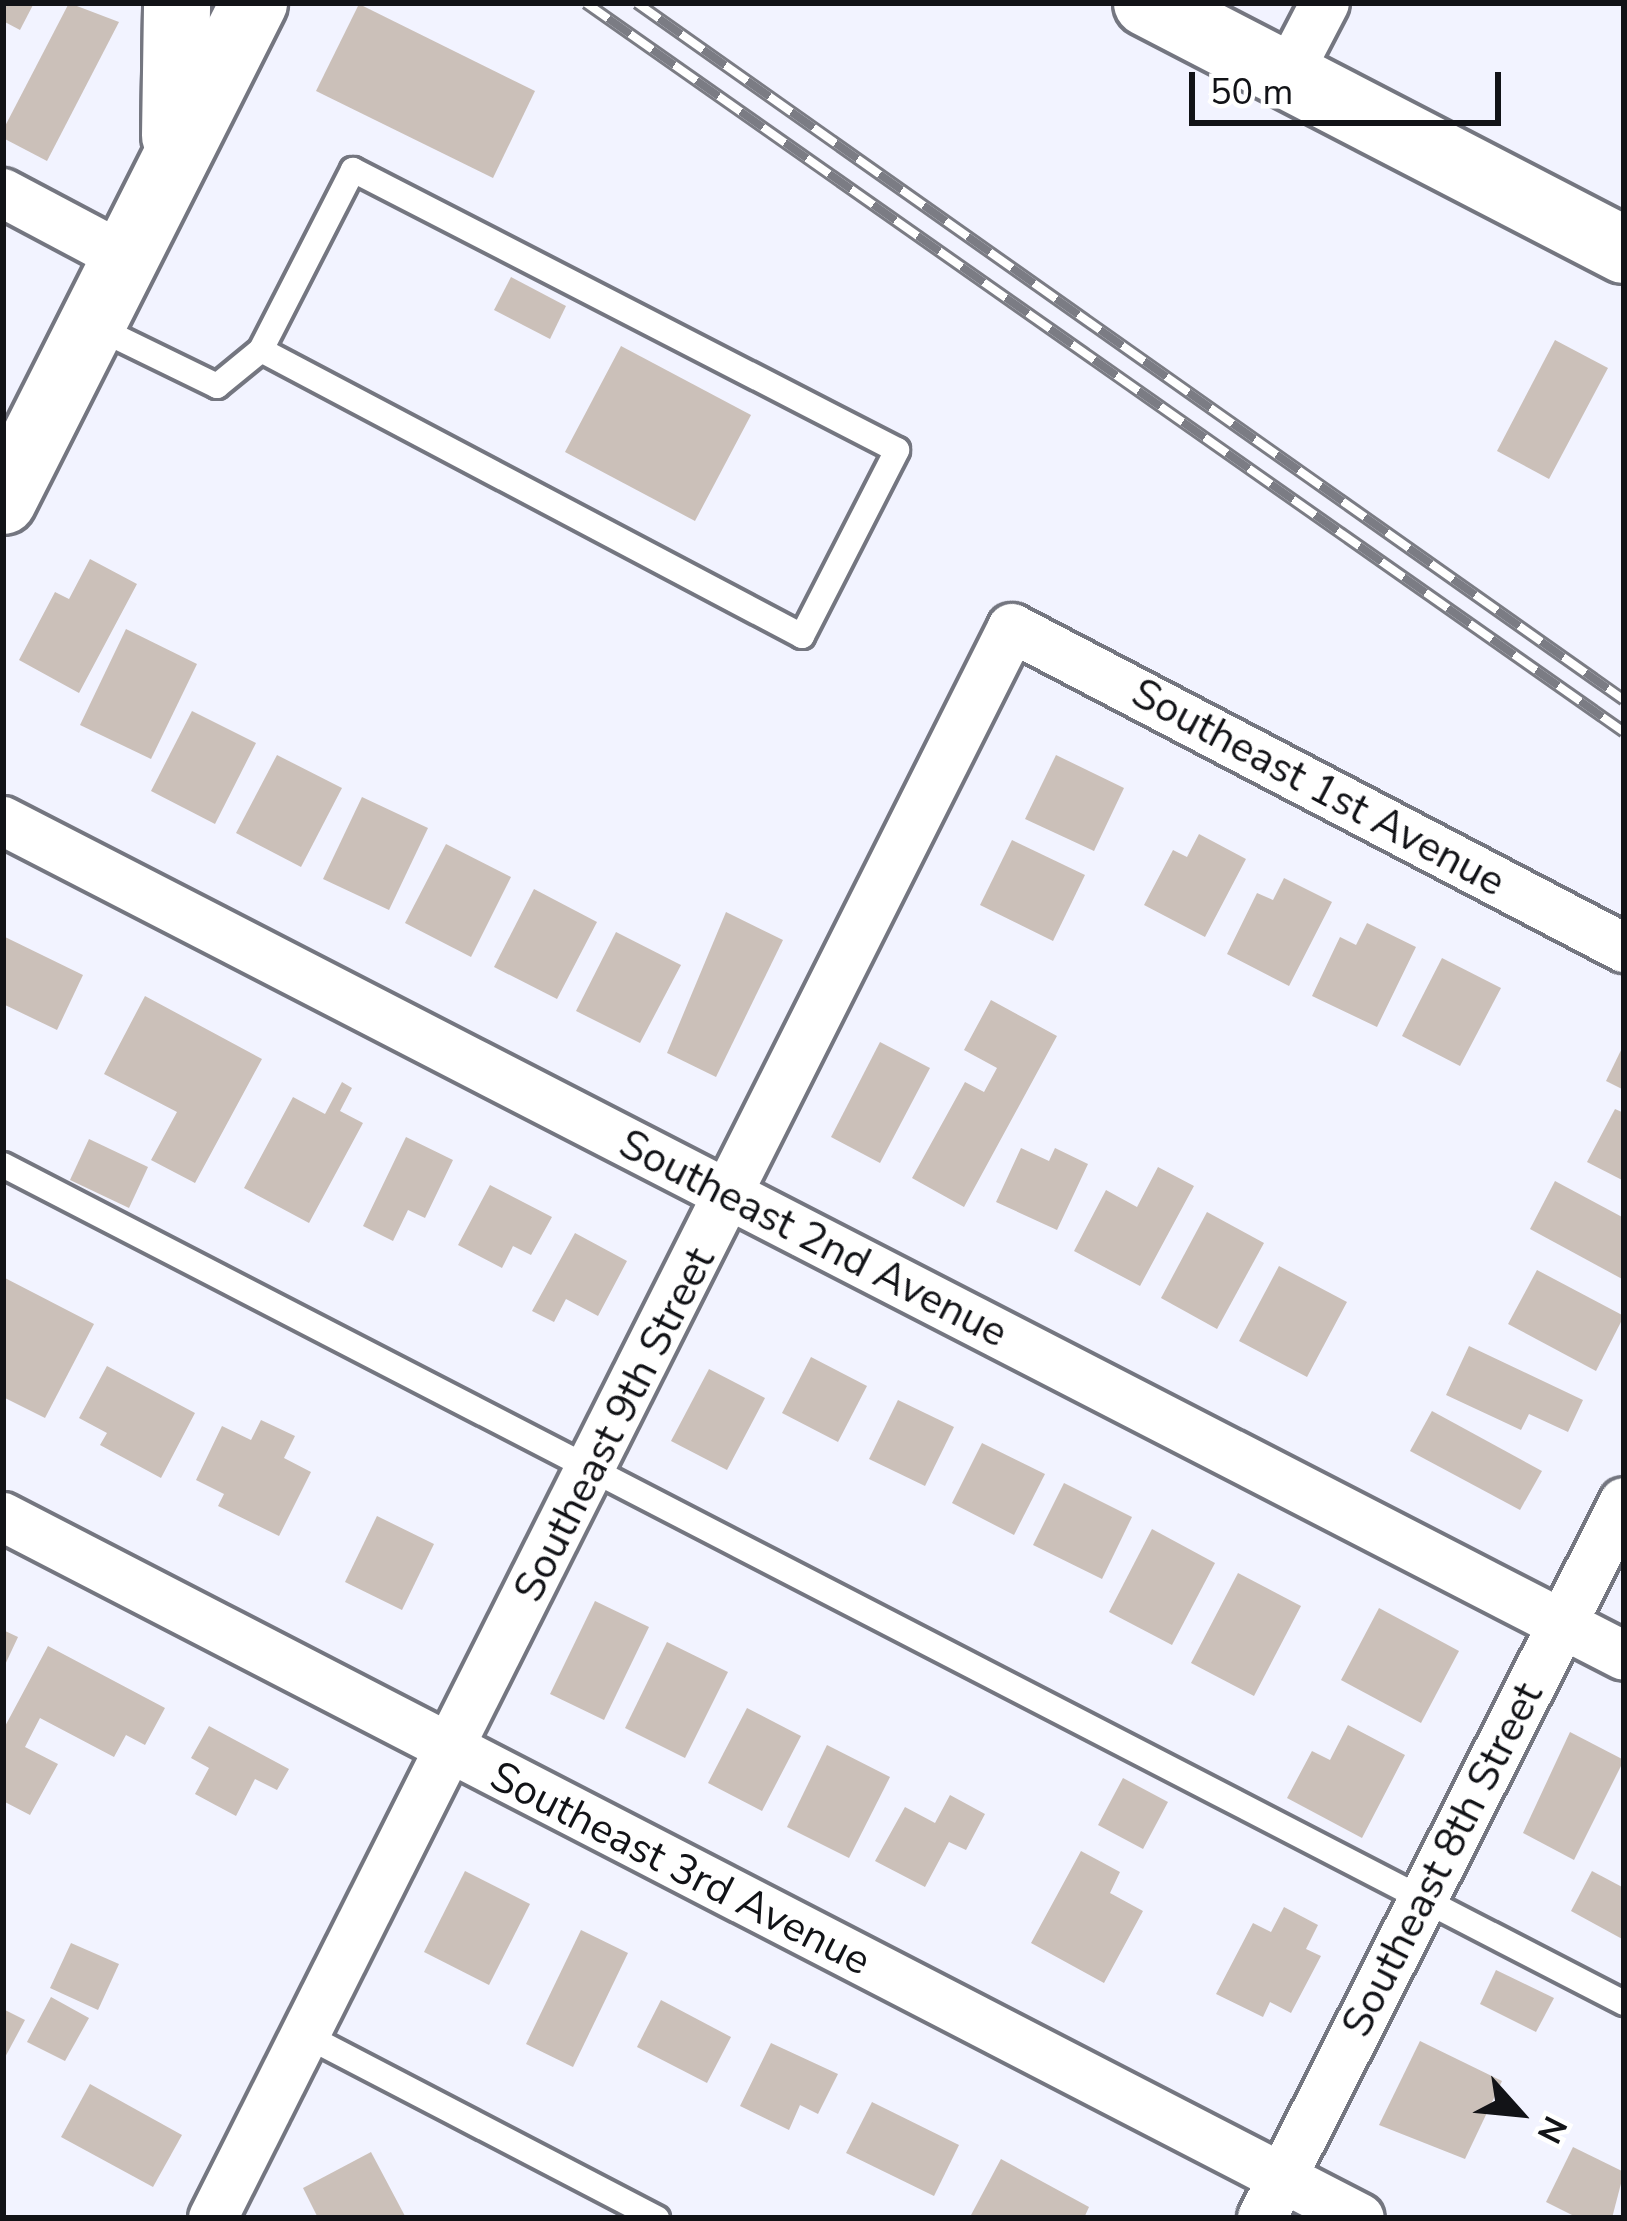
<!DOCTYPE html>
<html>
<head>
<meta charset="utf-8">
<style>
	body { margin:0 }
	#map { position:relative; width:1627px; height:2221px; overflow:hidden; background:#f2f3ff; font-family:"Nunito Sans",sans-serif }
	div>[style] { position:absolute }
	.building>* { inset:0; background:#cbc0b9 }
	.roads { filter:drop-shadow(3px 0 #747680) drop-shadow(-3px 0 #747680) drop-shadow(0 3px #747680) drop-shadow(0 -3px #747680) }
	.lane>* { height:24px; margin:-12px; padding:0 12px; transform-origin:12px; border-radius:12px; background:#fff }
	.street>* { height:48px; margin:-24px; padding:0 24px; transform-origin:24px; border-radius:24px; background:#fff }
	.secondary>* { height:66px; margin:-33px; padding:0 33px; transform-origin:33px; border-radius:33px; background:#fff }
	.rail>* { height:14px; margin-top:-7px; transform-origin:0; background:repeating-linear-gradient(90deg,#fff 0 27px,#7b7c84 0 54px); box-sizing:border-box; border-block:3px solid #7b7c84 }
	span { translate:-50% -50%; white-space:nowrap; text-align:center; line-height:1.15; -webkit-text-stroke:10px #fff; paint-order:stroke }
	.street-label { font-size:42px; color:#121317 }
	.frame { position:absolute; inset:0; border:6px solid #121317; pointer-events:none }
	.north { position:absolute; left:1459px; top:2053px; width:120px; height:120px; -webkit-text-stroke:9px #fff; paint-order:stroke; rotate:117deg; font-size:33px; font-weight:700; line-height:48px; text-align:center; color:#121317 }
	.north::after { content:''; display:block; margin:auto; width:42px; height:54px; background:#121317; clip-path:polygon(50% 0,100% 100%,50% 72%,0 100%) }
	.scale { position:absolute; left:1189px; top:72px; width:312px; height:54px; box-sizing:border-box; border:6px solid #121317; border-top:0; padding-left:15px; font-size:36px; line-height:42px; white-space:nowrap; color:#121317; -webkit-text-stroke:9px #fff; paint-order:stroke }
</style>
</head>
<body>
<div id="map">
	<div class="building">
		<div style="clip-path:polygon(3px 3px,34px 3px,20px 30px,3px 21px)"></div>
		<div style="clip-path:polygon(69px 3px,119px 22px,47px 161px,3px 138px,3px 130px)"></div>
		<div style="clip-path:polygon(359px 4px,535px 91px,493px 178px,316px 91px)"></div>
		<div style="clip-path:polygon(511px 277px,566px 306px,550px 339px,494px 310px)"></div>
		<div style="clip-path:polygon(1555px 340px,1608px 368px,1549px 479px,1497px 451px)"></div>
		<div style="clip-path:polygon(621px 346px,751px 415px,695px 521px,565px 452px)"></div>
		<div style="clip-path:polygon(90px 559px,137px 584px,79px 693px,19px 660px,55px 592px,69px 599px)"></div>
		<div style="clip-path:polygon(126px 629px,197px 664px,151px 759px,80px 725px)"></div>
		<div style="clip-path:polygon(192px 711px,256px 743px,215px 824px,151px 791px)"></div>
		<div style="clip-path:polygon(277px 755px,342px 788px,301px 867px,236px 833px)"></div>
		<div style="clip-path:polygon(1056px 755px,1124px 788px,1094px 851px,1025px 819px)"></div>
		<div style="clip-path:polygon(362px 797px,428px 828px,389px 910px,323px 879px)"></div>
		<div style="clip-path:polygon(1199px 834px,1246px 859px,1205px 937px,1144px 905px,1173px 850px,1187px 857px)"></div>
		<div style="clip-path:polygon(1012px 840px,1085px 875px,1053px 941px,980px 905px)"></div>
		<div style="clip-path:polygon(446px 844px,511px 877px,471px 957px,405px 923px)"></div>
		<div style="clip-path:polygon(1284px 878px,1332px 902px,1289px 986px,1227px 954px,1257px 893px,1273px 900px)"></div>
		<div style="clip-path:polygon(534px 889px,597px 922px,557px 999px,494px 967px)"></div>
		<div style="clip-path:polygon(726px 912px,783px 940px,716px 1077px,667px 1053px)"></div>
		<div style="clip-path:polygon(1367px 923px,1416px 947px,1377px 1027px,1312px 996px,1340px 937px,1356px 945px)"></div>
		<div style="clip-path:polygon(616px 932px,681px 965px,640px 1043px,576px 1011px)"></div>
		<div style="clip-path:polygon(3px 936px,83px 975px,57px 1030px,3px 1004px)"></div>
		<div style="clip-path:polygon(1442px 958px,1501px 988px,1460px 1066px,1402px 1036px)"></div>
		<div style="clip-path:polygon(145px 996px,262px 1059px,195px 1183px,151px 1160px,177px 1112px,104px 1074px)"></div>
		<div style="clip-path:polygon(991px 1000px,1057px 1036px,964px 1207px,912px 1178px,965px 1082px,984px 1092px,997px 1068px,964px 1050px)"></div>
		<div style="clip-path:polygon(880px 1042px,930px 1068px,880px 1163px,831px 1137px)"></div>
		<div style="clip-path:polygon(1624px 1044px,1624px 1090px,1606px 1081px)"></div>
		<div style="clip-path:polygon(342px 1082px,352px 1088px,340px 1111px,363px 1123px,309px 1223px,244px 1188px,293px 1097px,325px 1114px)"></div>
		<div style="clip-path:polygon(1615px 1109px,1624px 1113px,1624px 1181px,1587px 1162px)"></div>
		<div style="clip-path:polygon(406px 1137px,453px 1160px,425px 1218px,408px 1210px,393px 1241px,363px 1226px)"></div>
		<div style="clip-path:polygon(89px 1139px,148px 1167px,129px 1208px,70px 1180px)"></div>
		<div style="clip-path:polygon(1021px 1148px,1049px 1161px,1055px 1148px,1088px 1164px,1057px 1230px,996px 1202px)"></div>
		<div style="clip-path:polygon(1158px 1167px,1194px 1186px,1140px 1286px,1074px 1251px,1106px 1190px,1137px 1207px)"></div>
		<div style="clip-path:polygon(1555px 1181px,1624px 1218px,1624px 1280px,1530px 1229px)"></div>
		<div style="clip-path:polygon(490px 1185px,552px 1217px,531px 1255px,513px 1246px,502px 1268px,458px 1245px)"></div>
		<div style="clip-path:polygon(1207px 1212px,1264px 1243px,1217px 1329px,1161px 1298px)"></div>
		<div style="clip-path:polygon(575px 1233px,627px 1261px,598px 1316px,566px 1299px,554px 1322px,532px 1311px)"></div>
		<div style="clip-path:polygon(1279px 1266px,1347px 1302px,1307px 1377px,1239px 1341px)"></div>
		<div style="clip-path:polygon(1537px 1270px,1624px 1316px,1596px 1371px,1508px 1324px)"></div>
		<div style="clip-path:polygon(3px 1277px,94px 1324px,45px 1418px,3px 1397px)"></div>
		<div style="clip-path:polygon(1469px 1346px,1583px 1400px,1568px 1432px,1529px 1414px,1521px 1430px,1446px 1395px)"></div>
		<div style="clip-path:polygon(811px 1357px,867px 1386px,838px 1442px,782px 1413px)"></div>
		<div style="clip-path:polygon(107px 1366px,195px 1413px,161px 1478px,100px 1445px,107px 1433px,79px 1418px)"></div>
		<div style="clip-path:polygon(709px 1369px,765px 1398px,727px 1470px,671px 1441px)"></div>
		<div style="clip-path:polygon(898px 1400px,954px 1427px,925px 1486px,869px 1459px)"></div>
		<div style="clip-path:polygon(1432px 1411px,1542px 1471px,1520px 1510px,1410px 1451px)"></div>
		<div style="clip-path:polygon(261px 1420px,295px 1436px,284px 1458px,311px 1472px,279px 1536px,218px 1506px,224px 1494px,196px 1480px,222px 1426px,251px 1440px)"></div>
		<div style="clip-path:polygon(982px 1443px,1045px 1474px,1014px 1535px,952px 1503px)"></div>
		<div style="clip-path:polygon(1064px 1483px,1132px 1517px,1102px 1579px,1033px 1545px)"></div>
		<div style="clip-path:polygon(377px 1516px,434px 1544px,402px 1610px,345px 1582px)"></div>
		<div style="clip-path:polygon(1152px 1529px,1215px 1563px,1172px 1645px,1109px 1612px)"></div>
		<div style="clip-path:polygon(1238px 1573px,1301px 1606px,1254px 1696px,1191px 1663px)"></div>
		<div style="clip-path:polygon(595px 1601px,649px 1627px,604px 1720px,550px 1694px)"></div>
		<div style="clip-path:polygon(1379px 1608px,1459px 1651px,1421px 1723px,1341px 1680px)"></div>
		<div style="clip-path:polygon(3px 1630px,18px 1637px,3px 1669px)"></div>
		<div style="clip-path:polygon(667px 1642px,728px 1672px,685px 1758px,625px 1728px)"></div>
		<div style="clip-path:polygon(48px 1646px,165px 1708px,145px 1745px,126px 1735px,114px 1757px,40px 1718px,25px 1747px,58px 1764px,30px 1815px,3px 1801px,3px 1730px)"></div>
		<div style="clip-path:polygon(747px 1708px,801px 1736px,762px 1811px,708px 1783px)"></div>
		<div style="clip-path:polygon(1348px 1725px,1405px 1755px,1362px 1838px,1287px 1798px,1312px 1751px,1330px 1760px)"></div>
		<div style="clip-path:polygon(209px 1726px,289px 1769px,277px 1790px,255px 1779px,236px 1816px,195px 1794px,209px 1768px,191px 1758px)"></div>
		<div style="clip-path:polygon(1570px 1732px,1624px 1760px,1574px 1860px,1523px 1833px)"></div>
		<div style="clip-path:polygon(827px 1745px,890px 1777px,849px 1858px,787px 1827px)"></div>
		<div style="clip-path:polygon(1123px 1778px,1168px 1802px,1143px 1849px,1098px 1825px)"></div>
		<div style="clip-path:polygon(950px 1795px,985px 1814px,966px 1850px,949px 1842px,925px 1887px,875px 1861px,905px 1807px,935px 1823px)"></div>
		<div style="clip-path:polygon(1081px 1851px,1120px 1872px,1110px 1893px,1143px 1911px,1104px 1983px,1031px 1943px)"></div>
		<div style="clip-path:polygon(465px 1871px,530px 1904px,489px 1985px,424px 1952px)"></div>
		<div style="clip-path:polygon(1592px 1871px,1624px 1888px,1624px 1940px,1571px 1911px)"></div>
		<div style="clip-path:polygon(1284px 1907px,1318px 1925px,1306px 1949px,1321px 1956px,1291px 2013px,1270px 2002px,1263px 2017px,1216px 1994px,1253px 1923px,1271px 1932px)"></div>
		<div style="clip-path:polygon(581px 1930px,628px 1953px,573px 2067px,526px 2044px)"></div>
		<div style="clip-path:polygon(71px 1943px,119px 1964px,98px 2010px,50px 1988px)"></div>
		<div style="clip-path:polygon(1496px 1970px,1554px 1998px,1536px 2032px,1480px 2004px)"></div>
		<div style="clip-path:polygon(51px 1997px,89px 2018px,65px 2061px,27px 2042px)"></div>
		<div style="clip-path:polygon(661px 2000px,731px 2037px,707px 2083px,637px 2047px)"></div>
		<div style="clip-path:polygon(3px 2009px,25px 2020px,3px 2061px)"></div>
		<div style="clip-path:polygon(1420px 2041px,1502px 2081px,1465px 2159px,1379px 2125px)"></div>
		<div style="clip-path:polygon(771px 2043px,838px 2074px,818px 2114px,800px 2105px,789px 2130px,740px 2106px)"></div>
		<div style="clip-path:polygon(90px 2084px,182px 2135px,153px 2187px,61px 2137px)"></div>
		<div style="clip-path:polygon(872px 2102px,959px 2145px,934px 2196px,846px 2153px)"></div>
		<div style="clip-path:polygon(1573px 2147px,1624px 2172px,1612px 2218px,1578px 2218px,1546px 2202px)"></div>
		<div style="clip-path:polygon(371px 2152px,406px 2218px,318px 2218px,303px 2188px)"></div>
		<div style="clip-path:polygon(1001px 2159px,1089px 2207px,1084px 2218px,971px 2215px)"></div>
	</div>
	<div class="roads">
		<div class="lane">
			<div style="left:94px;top:326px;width:137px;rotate:26deg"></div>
			<div style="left:217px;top:386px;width:57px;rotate:-39.3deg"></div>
			<div style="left:261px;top:350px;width:612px;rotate:27.86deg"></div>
			<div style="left:802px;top:636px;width:209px;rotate:-62.9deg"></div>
			<div style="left:897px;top:450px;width:612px;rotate:-152.76deg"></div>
			<div style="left:353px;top:170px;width:202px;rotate:117.1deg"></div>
			<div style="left:3px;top:1165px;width:1825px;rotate:27.34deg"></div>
			<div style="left:305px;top:2035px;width:397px;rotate:27.5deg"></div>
		</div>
		<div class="street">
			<div style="left:1287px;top:76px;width:82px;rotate:-62.5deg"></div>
			<div style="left:3px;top:193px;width:138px;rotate:28deg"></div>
			<div style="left:3px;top:821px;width:1823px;rotate:27.25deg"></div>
			<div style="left:3px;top:1517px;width:1527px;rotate:27.32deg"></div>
			<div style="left:213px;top:2218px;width:1779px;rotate:-63.32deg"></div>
			<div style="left:1012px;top:628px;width:691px;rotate:27.6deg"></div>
			<div style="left:1262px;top:2218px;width:802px;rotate:-63.18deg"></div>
		</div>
		<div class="secondary">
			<div style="left:1147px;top:3px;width:537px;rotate:27.38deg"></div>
			<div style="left:175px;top:136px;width:133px;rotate:-89.1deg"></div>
			<div style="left:3px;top:501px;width:558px;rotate:-63.25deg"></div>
		</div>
	</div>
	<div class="rail">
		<div style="left:586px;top:3px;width:1268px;rotate:35.08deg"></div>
		<div style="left:637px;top:3px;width:1208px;rotate:35.23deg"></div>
	</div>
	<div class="street-label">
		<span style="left:1318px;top:788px;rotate:28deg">Southeast 1st Avenue</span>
		<span style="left:813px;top:1239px;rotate:27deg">Southeast 2nd Avenue</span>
		<span style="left:615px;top:1425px;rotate:-63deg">Southeast 9th Street</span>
		<span style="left:1443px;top:1860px;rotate:-63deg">Southeast 8th Street</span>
		<span style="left:680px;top:1869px;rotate:27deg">Southeast 3rd Avenue</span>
	</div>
	<div class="frame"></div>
	<div class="north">N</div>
	<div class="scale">50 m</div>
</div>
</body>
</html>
